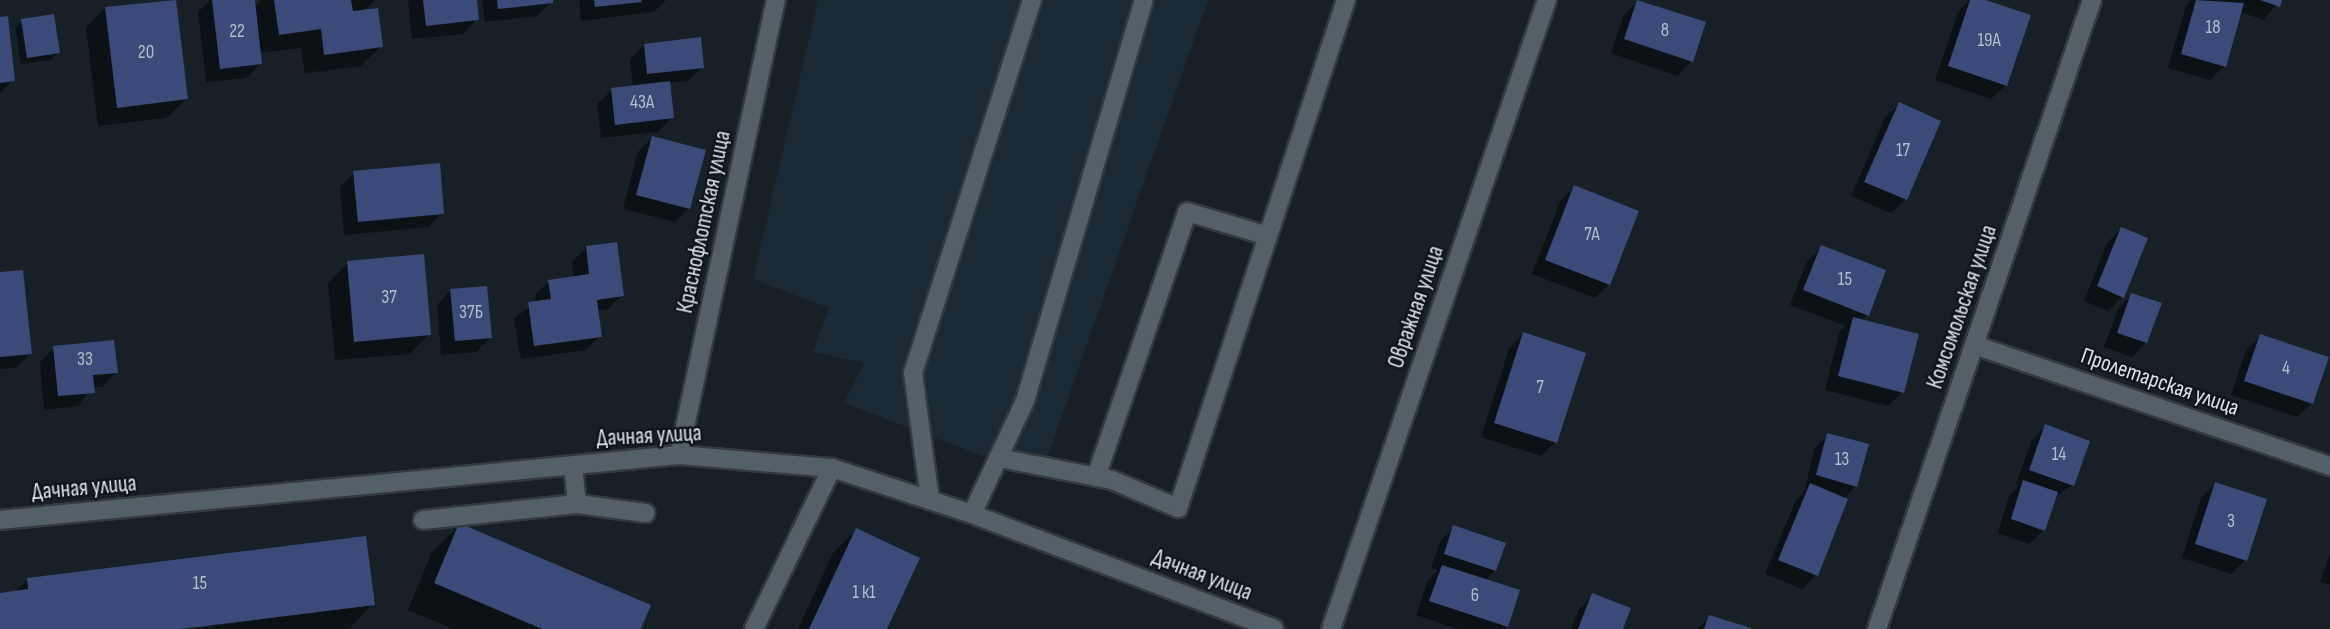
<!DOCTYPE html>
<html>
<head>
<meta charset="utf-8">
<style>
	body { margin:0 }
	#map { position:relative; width:2330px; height:629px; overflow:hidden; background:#162026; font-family:"Sofia Sans Condensed",sans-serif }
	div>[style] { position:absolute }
	.built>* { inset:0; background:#1a2934 }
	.shadow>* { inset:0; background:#0007 }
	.building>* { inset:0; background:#3b4a78 }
	.roads { filter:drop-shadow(2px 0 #33393f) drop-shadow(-2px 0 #33393f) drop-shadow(0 2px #33393f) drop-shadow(0 -2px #33393f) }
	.lane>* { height:18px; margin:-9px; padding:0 9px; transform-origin:9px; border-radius:9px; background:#546068 }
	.street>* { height:18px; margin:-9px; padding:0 9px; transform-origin:9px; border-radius:9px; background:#546068 }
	span { translate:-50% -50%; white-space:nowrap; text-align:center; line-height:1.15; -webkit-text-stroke:5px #0d161d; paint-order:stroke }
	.number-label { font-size:19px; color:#b4bdcc }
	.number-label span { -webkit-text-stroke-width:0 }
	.street-label { font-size:23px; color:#dde3e8 }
</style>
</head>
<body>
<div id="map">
	<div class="built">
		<div style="clip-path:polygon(818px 0,1208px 0,1040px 478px,844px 403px,864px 363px,813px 352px,829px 308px,753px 279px)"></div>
	</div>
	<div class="shadow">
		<div style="clip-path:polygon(210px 0,253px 0,254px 7px,261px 0,375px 0,363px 12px,381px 46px,361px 66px,305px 73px,301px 48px,259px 53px,260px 64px,246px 78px,206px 82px,198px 12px)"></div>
		<div style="clip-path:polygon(408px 0,475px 0,477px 19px,463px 34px,412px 39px)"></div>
		<div style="clip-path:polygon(482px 0,551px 0,551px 2px,537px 16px,485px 22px)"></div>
		<div style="clip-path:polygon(579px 0,666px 0,654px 12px,581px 21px)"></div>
		<div style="clip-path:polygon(1970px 0,1980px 0,2006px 85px,1991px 99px,1935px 80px,1958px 12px)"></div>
		<div style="clip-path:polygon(2191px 0,2280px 0,2264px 20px,2240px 12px,2224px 66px,2210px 80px,2168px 68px,2186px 6px)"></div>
		<div style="clip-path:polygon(1638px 1px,1704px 23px,1691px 61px,1677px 76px,1611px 53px,1624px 15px)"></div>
		<div style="clip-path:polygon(105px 8px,186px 99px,166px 118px,98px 126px,86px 28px)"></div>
		<div style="clip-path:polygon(0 19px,13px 80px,0 93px)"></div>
		<div style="clip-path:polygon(22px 21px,58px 52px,51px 60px,21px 64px,15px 28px)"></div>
		<div style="clip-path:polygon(644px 45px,702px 67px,688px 81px,668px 83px,672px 117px,658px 132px,601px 138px,597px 104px,612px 90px,633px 87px,630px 60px)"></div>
		<div style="clip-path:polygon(1899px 104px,1906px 199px,1891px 213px,1851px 196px,1885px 118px)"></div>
		<div style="clip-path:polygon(652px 138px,689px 208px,675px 222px,623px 209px,638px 152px)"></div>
		<div style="clip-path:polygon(354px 173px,442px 213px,428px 227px,344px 235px,340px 187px)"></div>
		<div style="clip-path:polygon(1574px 187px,1609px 284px,1595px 298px,1532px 274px,1560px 202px)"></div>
		<div style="clip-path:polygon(2121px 229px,2122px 297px,2108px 311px,2084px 301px,2107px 243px)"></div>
		<div style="clip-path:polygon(1821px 247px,1867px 315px,1861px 321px,1902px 392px,1888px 406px,1825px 390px,1839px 333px,1846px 326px,1790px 305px,1807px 261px)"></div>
		<div style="clip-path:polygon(586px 248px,622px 295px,608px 309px,596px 311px,600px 336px,586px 350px,521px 359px,514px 318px,536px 303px,535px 295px,549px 281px,574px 278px,572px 262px)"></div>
		<div style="clip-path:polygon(348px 263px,429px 334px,410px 354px,335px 360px,328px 283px)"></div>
		<div style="clip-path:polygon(0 274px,30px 354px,16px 368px,0 369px)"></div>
		<div style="clip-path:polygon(451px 290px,490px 338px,476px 352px,441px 355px,437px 305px)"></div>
		<div style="clip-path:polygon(2132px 295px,2146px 342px,2132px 357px,2104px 347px,2118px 309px)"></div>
		<div style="clip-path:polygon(1523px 334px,1555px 442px,1541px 456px,1481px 437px,1509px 349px)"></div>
		<div style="clip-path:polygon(2260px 336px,2312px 403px,2297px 417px,2231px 395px,2246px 350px)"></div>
		<div style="clip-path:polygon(54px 348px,116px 372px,102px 387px,92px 387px,79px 406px,44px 410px,40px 362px)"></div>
		<div style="clip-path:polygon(2046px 426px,2072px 485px,2054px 498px,2044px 530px,2029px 544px,1998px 533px,2009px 496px,2020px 485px,2016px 484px,2032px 440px)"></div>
		<div style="clip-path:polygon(1828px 435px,1856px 486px,1843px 499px,1816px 575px,1802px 589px,1765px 574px,1796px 500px,1805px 490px,1814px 449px)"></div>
		<div style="clip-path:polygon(2215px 484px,2245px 560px,2231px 574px,2182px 558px,2201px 498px)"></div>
		<div style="clip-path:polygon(460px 525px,639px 629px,453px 629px,408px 610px,432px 552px)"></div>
		<div style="clip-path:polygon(1454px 527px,1495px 570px,1485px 581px,1507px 626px,1504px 629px,1458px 629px,1416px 615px,1428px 581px,1438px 570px,1431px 568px,1440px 542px)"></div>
		<div style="clip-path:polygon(856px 530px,885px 629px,798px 629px,833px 553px)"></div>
		<div style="clip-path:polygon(2330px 554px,2330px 585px,2320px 582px)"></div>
		<div style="clip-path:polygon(28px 580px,373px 604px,349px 629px,194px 629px,346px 607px,166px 629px,0 629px,0 594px,15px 592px)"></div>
		<div style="clip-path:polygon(1593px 595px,1621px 629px,1571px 629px,1579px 609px)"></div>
		<div style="clip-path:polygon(1710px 617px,1747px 629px,1697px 629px)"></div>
	</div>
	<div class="building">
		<div style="clip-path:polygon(176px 0,188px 99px,117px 108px,105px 7px)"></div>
		<div style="clip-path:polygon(212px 0,255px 0,262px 64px,220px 69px)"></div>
		<div style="clip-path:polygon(274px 0,351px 0,353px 11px,378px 8px,383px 47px,324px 55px,321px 29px,279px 35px)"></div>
		<div style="clip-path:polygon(423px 0,477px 0,479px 20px,426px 26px)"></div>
		<div style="clip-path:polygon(497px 0,553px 0,553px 3px,498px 9px)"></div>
		<div style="clip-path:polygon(594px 0,641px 0,642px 2px,595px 7px)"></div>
		<div style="clip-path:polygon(1637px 0,1706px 22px,1693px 62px,1624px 39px)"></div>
		<div style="clip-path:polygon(1970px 0,1986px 0,2031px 15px,2007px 86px,1948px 66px)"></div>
		<div style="clip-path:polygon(2196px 0,2244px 3px,2226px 67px,2181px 54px)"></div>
		<div style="clip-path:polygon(2260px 0,2282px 0,2280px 7px)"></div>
		<div style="clip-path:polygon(54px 14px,60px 53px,27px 58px,21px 19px)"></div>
		<div style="clip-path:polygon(8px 16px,15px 81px,0 83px,0 17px)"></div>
		<div style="clip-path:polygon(701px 37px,704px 68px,647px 74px,644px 44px)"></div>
		<div style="clip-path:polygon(670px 81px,674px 118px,615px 125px,611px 88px)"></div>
		<div style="clip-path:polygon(1899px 102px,1941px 121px,1907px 200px,1864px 182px)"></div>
		<div style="clip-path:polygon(652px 136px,706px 150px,690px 209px,636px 195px)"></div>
		<div style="clip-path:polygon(440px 163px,444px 214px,358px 222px,353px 171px)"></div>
		<div style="clip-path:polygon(1574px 185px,1639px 211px,1610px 285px,1545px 260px)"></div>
		<div style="clip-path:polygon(2121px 227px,2148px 238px,2124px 298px,2097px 286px)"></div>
		<div style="clip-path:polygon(617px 242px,624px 296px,597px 300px,602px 337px,534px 346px,528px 302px,551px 299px,548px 280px,589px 274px,586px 246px)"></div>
		<div style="clip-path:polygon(1821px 245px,1886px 270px,1869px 316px,1803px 290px)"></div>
		<div style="clip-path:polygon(424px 254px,431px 335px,354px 342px,347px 261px)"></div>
		<div style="clip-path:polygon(23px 270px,32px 354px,0 357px,0 272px)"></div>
		<div style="clip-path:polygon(487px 286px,492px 338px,455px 341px,450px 289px)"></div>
		<div style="clip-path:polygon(2131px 293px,2162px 303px,2147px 343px,2117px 333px)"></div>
		<div style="clip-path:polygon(1853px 317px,1919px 334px,1904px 393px,1838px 376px)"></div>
		<div style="clip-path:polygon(1523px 332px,1586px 353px,1557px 443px,1494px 423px)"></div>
		<div style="clip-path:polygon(2260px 334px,2329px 357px,2313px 404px,2244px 381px)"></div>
		<div style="clip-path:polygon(114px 340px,118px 373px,93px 375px,95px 393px,58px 396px,53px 346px)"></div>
		<div style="clip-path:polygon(2045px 424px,2090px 441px,2074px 486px,2029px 470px)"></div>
		<div style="clip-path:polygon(1827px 433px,1869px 444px,1857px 487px,1816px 475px)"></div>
		<div style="clip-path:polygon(2023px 480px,2058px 492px,2045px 531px,2011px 519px)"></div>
		<div style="clip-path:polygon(2215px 482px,2267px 499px,2247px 561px,2195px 544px)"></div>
		<div style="clip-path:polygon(1810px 483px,1848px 499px,1818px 576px,1778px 560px)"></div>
		<div style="clip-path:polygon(459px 523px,651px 605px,641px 629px,542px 629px,434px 583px)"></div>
		<div style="clip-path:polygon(1453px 525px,1506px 543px,1496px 571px,1444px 554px)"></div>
		<div style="clip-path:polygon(856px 528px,920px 558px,887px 629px,809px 629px)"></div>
		<div style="clip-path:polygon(366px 536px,375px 605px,180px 629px,0 629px,0 593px,28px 589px,27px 578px)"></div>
		<div style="clip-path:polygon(1442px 565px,1520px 590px,1508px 627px,1429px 601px)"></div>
		<div style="clip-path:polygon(1592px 593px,1631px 608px,1623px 629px,1578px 629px)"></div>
		<div style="clip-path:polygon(1709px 615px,1751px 628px,1751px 629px,1704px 629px)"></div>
	</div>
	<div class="roads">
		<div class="lane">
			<div style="left:999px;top:458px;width:115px;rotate:11deg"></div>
			<div style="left:1112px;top:480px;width:72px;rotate:23deg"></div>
			<div style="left:1178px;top:508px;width:535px;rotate:-71.7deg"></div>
			<div style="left:1096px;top:477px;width:280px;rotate:-71deg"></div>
			<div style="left:1187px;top:212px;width:84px;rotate:16.5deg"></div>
			<div style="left:930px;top:500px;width:128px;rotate:-97.6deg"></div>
			<div style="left:913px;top:373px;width:392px;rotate:-72.3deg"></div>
			<div style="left:577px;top:504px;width:69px;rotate:7.5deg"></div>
			<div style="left:972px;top:514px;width:125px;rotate:-64.9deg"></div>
			<div style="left:1025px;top:401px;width:418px;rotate:-73.5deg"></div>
			<div style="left:423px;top:520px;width:155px;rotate:-5.9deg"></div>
			<div style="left:577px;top:504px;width:39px;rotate:-96deg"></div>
			<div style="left:754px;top:629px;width:179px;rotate:-64.2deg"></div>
		</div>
		<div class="street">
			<div style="left:1974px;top:345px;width:376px;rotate:18.8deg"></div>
			<div style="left:679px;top:455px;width:465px;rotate:-78deg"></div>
			<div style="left:0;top:520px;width:682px;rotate:-5.47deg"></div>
			<div style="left:679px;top:455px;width:154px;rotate:4.9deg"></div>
			<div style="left:832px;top:468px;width:147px;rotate:18.2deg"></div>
			<div style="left:972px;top:514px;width:323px;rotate:20.8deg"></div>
			<div style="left:1331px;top:629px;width:665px;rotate:-71.05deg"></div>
			<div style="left:1877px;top:629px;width:665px;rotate:-71.13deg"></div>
		</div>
	</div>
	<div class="number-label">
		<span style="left:2213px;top:28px">18</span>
		<span style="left:1665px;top:31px">8</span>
		<span style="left:237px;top:32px">22</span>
		<span style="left:1989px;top:41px">19А</span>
		<span style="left:146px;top:53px">20</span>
		<span style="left:642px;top:103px">43А</span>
		<span style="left:1903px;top:151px">17</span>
		<span style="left:1592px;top:235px">7А</span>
		<span style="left:1845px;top:280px">15</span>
		<span style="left:389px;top:298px">37</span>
		<span style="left:471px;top:313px">37Б</span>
		<span style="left:85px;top:360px">33</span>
		<span style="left:2286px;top:369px">4</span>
		<span style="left:1540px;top:388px">7</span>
		<span style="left:2059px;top:455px">14</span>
		<span style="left:1842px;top:460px">13</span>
		<span style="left:2231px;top:522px">3</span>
		<span style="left:200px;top:584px">15</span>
		<span style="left:864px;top:593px">1 к1</span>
		<span style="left:1475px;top:596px">6</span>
	</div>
	<div class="street-label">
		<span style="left:704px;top:222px;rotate:-78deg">Краснофлотская улица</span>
		<span style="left:1416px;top:307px;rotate:-71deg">Овражная улица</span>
		<span style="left:1962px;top:307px;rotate:-71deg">Комсомольская улица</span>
		<span style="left:2160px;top:382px;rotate:19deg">Пролетарская улица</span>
		<span style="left:649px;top:436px;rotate:-3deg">Дачная улица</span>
		<span style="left:84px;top:488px;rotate:-5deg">Дачная улица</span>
		<span style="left:1202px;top:575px;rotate:21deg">Дачная улица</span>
	</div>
</div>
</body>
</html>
